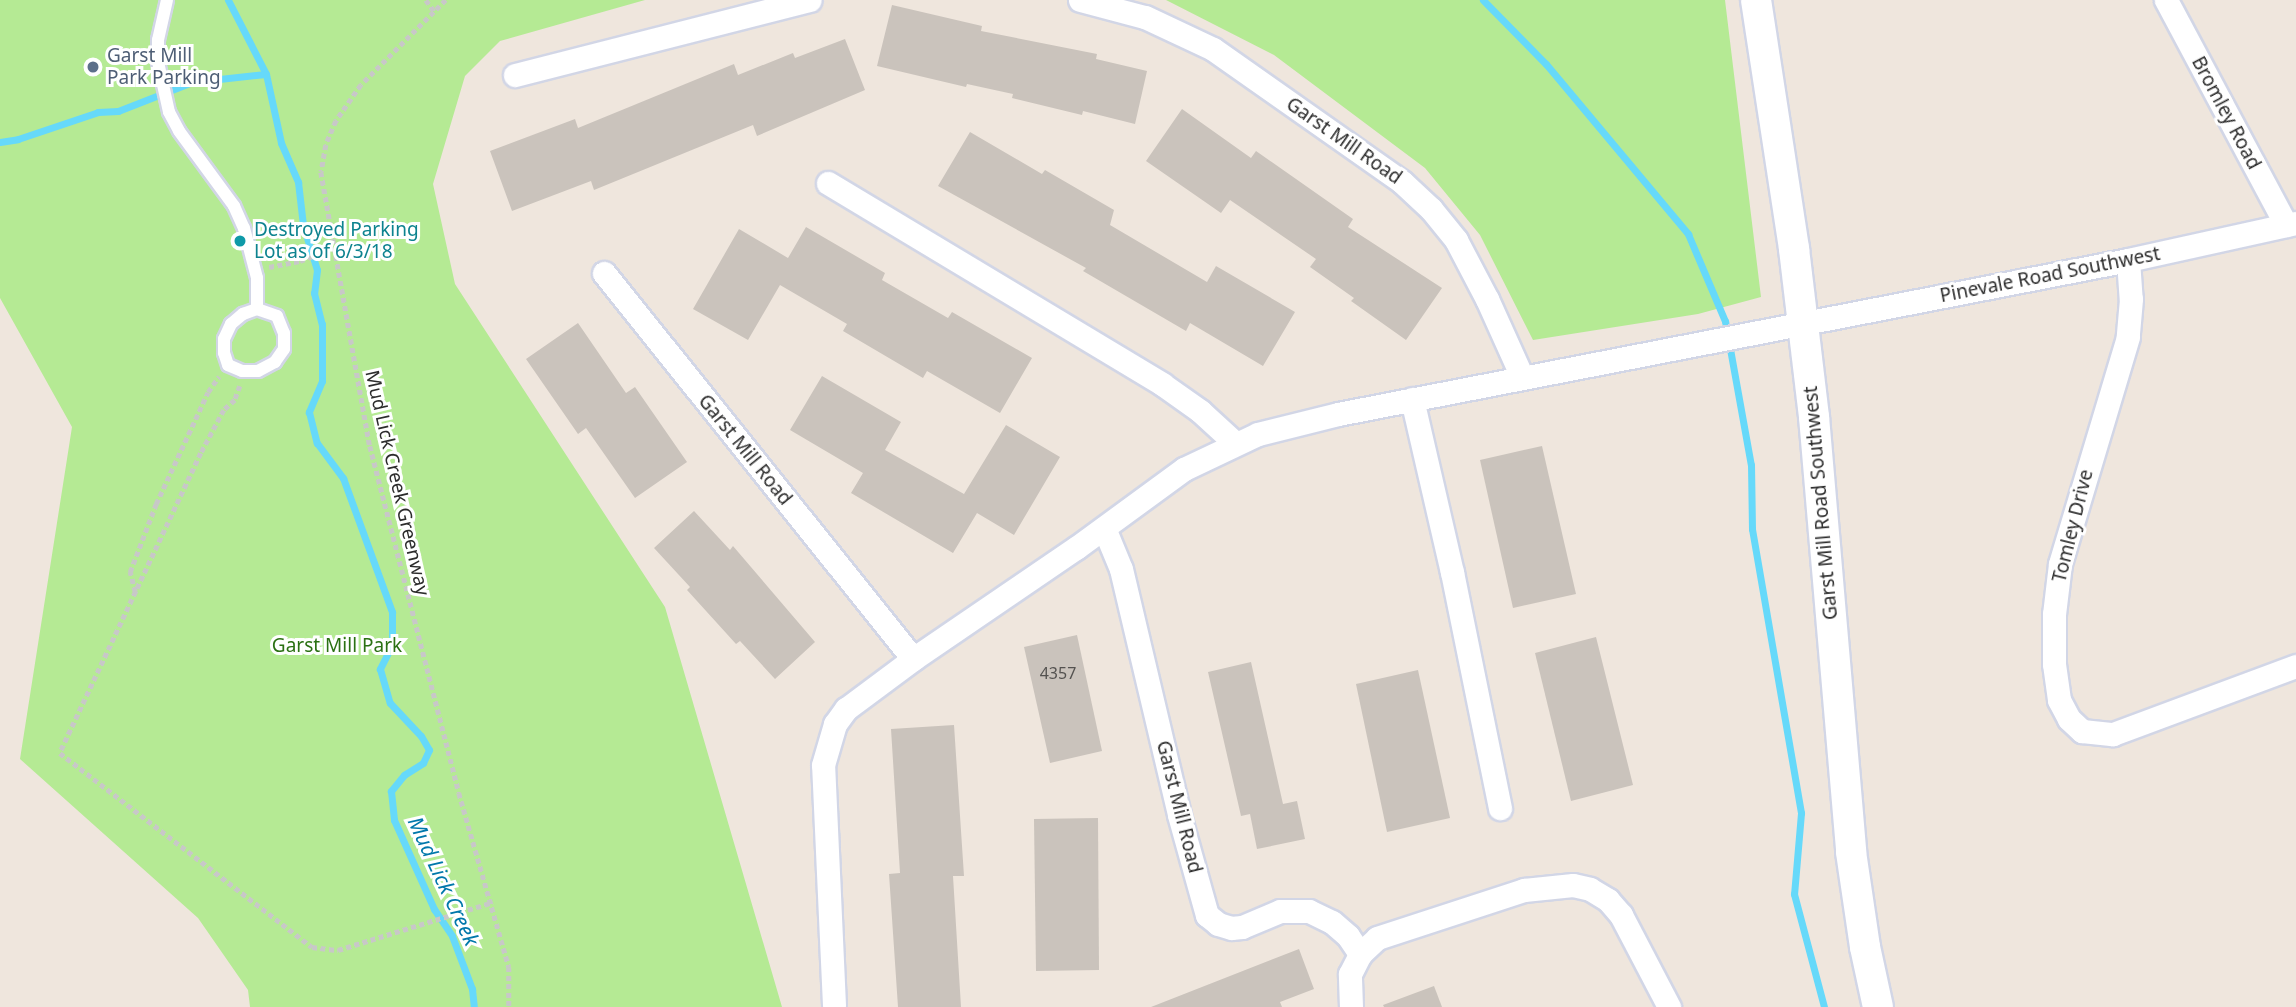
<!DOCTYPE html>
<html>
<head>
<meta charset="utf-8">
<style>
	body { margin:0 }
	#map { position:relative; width:2296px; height:1007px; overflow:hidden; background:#efe6dd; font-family:"Noto Sans",sans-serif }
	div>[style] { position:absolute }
	.green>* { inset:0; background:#b5ea94 }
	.stream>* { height:7px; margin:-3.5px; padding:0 3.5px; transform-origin:3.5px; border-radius:3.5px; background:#66d9fa }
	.building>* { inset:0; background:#cac3bc }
	.path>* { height:4.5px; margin-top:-2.25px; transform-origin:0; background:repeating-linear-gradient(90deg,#c8c8c8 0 5px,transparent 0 8.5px) }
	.roads { filter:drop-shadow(2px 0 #d2d6e6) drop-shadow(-2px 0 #d2d6e6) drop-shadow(0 2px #d2d6e6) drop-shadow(0 -2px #d2d6e6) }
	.service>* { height:12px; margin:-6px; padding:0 6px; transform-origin:6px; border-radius:6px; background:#fff }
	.minor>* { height:23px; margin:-11.5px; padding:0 11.5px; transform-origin:11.5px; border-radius:11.5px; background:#fff }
	.tertiary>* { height:30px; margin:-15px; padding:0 15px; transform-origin:15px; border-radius:15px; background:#fff }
	.dots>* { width:19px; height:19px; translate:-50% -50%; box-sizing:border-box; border:4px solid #fff; border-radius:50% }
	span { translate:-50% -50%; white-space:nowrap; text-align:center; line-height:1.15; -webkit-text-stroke:6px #fff; paint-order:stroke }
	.number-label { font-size:16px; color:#545250 }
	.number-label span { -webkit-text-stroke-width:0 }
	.service-label { font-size:19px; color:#4e5e75 }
	.left { translate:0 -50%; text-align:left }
	.street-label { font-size:19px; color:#2c2c2c }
	.culture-label { font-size:19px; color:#0d838f }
	.park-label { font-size:19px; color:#2b7113 }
	.water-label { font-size:21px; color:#0178ab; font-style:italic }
</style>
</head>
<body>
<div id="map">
	<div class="green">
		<div style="clip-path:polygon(0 0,645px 0,500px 41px,465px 76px,433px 184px,455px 284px,665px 607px,782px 1007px,250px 1007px,248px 990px,198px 918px,20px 759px,72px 427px,0 298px)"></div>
		<div style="clip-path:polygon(1166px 0,1725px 0,1761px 297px,1698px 314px,1533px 340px,1480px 235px,1425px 168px,1274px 55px)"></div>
	</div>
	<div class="stream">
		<div style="left:228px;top:0;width:83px;rotate:62.8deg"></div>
		<div style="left:266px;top:74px;width:71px;rotate:77.7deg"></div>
		<div style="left:281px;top:143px;width:43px;rotate:66.4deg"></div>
		<div style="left:298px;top:182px;width:43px;rotate:83.4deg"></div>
		<div style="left:303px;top:225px;width:47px;rotate:72.7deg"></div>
		<div style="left:317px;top:270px;width:23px;rotate:97deg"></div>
		<div style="left:314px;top:293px;width:32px;rotate:76deg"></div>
		<div style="left:322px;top:324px;width:57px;rotate:90deg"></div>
		<div style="left:322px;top:381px;width:34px;rotate:113deg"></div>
		<div style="left:309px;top:412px;width:32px;rotate:76deg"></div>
		<div style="left:317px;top:443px;width:44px;rotate:53.4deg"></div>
		<div style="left:343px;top:478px;width:143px;rotate:69.9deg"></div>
		<div style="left:392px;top:612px;width:33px;rotate:90deg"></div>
		<div style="left:392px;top:645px;width:27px;rotate:117deg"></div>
		<div style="left:380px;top:669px;width:35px;rotate:74deg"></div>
		<div style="left:390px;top:703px;width:45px;rotate:46.8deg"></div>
		<div style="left:421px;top:736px;width:16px;rotate:60deg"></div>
		<div style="left:429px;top:750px;width:14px;rotate:115deg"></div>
		<div style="left:423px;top:763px;width:22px;rotate:148deg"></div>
		<div style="left:404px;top:775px;width:21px;rotate:129deg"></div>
		<div style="left:391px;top:791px;width:29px;rotate:84deg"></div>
		<div style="left:394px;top:820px;width:98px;rotate:65.8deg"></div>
		<div style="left:434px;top:909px;width:32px;rotate:56deg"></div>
		<div style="left:452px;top:936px;width:57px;rotate:69.3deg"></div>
		<div style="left:472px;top:989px;width:18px;rotate:84deg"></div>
		<div style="left:1483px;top:0;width:90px;rotate:45.5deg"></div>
		<div style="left:1546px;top:64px;width:222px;rotate:50.1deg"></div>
		<div style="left:1688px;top:234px;width:95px;rotate:67deg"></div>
		<div style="left:1725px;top:321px;width:146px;rotate:79.8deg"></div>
		<div style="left:1751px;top:465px;width:64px;rotate:89.1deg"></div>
		<div style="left:1752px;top:529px;width:288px;rotate:80.2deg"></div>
		<div style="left:1801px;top:813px;width:81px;rotate:94.9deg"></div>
		<div style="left:1794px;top:894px;width:117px;rotate:75.1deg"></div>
		<div style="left:0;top:142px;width:18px;rotate:-9deg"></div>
		<div style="left:18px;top:139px;width:84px;rotate:-18.6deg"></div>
		<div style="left:98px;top:112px;width:20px;rotate:-3deg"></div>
		<div style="left:118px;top:111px;width:79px;rotate:-21.4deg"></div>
		<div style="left:192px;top:82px;width:74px;rotate:-6.2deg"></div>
	</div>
	<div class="building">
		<div style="clip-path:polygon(892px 5px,982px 26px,981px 31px,1097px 54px,1096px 59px,1147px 71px,1135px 124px,1083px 111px,1082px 115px,1012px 98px,1013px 94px,967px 84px,966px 87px,877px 66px)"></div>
		<div style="clip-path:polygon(845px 39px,865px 90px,757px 136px,753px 125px,594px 190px,591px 181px,512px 211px,490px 151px,575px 119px,578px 128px,734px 64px,738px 75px,793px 53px,795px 58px)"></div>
		<div style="clip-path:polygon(1182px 109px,1251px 158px,1256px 151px,1353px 219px,1348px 227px,1442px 288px,1406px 340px,1351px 301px,1354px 298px,1310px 267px,1316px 259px,1230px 200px,1221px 213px,1146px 161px)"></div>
		<div style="clip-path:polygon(970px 132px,1042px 174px,1045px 170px,1114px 210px,1110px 225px,1207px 282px,1216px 266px,1295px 312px,1263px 366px,1190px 323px,1186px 331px,1083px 271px,1086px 268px,938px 186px)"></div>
		<div style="clip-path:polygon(806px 227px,885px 273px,882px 280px,948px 318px,952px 312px,1032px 358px,1000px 413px,927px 371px,923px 378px,843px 331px,847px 324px,780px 285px,748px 340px,693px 309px,739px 229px,788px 258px)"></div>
		<div style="clip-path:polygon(578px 323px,626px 393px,635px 387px,687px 462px,635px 498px,586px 428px,578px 434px,526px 359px)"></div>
		<div style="clip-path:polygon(822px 376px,901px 422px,885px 450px,964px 494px,1006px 425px,1060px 457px,1014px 535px,977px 513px,953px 553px,851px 493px,863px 473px,790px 430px)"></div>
		<div style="clip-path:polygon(1542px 446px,1576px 594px,1513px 608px,1480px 460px)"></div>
		<div style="clip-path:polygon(694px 511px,730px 550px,733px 546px,815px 642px,775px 679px,740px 641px,736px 644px,687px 590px,690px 587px,654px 548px)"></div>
		<div style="clip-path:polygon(1077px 635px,1102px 751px,1050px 763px,1024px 647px)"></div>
		<div style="clip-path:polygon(1596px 637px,1633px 785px,1571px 801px,1535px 653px)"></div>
		<div style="clip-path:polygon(1251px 662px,1283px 804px,1297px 801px,1305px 839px,1257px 849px,1250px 814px,1241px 816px,1208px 672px)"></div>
		<div style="clip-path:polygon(1418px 670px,1450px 818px,1387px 832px,1356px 684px)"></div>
		<div style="clip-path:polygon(954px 725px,964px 876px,953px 876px,961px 1007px,898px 1007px,889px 874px,900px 873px,891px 729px)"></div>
		<div style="clip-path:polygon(1098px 818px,1099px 970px,1036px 971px,1034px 819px)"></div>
		<div style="clip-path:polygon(1299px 949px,1314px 989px,1280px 1002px,1282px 1007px,1151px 1007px)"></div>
		<div style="clip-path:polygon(1434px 986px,1442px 1007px,1384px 1007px,1383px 1005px)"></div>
	</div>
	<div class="path">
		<div style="left:426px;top:0;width:14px;rotate:54deg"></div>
		<div style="left:446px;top:0;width:120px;rotate:135deg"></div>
		<div style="left:361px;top:85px;width:44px;rotate:124.8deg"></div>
		<div style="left:336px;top:121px;width:26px;rotate:113deg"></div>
		<div style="left:326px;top:145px;width:27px;rotate:100deg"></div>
		<div style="left:321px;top:172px;width:278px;rotate:79.9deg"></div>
		<div style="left:370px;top:446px;width:358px;rotate:75.6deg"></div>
		<div style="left:459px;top:793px;width:181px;rotate:74deg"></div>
		<div style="left:509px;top:967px;width:40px;rotate:90deg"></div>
		<div style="left:269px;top:267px;width:32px;rotate:-11deg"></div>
		<div style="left:300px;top:261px;width:36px;rotate:-21deg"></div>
		<div style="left:240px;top:386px;width:15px;rotate:110deg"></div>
		<div style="left:235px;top:400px;width:15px;rotate:138deg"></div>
		<div style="left:224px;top:410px;width:49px;rotate:118.1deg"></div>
		<div style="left:201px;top:453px;width:331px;rotate:115.2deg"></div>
		<div style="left:60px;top:753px;width:318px;rotate:37.6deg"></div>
		<div style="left:312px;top:947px;width:26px;rotate:7deg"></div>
		<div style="left:338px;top:950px;width:162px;rotate:-17.2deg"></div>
		<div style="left:135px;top:592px;width:21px;rotate:-104deg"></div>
		<div style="left:130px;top:572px;width:73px;rotate:-69.1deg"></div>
		<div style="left:156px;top:504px;width:123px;rotate:-65.1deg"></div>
		<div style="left:208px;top:392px;width:19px;rotate:-55deg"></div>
	</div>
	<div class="roads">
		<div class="service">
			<div style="left:167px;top:0;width:41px;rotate:102.7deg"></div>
			<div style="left:158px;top:40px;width:22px;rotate:90deg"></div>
			<div style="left:158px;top:62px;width:51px;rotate:77.6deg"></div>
			<div style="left:169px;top:112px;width:21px;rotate:62deg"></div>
			<div style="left:179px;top:131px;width:93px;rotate:53.7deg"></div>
			<div style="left:234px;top:206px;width:24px;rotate:66deg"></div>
			<div style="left:244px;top:228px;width:52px;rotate:75.4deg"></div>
			<div style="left:257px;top:278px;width:31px;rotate:90deg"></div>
			<div style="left:257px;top:309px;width:21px;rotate:19deg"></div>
			<div style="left:277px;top:316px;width:18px;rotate:68deg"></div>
			<div style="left:284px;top:333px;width:16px;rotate:90deg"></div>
			<div style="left:284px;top:349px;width:16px;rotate:125deg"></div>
			<div style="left:275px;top:362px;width:19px;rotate:152deg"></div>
			<div style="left:258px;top:371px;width:16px;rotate:180deg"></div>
			<div style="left:242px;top:371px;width:15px;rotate:-157deg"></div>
			<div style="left:228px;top:365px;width:13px;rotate:-108deg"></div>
			<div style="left:224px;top:353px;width:14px;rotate:-90deg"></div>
			<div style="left:224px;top:339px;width:17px;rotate:-65deg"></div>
			<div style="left:231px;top:324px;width:16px;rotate:-40deg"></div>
			<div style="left:243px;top:314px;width:15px;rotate:-20deg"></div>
		</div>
		<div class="minor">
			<div style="left:1080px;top:0;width:67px;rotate:14.7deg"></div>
			<div style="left:1145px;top:17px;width:75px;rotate:25.2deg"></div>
			<div style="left:1213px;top:49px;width:231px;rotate:35.1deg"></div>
			<div style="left:1402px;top:182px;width:40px;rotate:43deg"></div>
			<div style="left:1431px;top:209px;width:40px;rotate:51deg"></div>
			<div style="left:1456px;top:240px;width:67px;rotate:62.3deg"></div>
			<div style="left:1487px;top:299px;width:85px;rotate:65.8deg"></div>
			<div style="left:2166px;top:0;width:255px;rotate:61.9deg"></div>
			<div style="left:515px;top:75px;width:304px;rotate:-14.3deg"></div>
			<div style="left:828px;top:183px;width:390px;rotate:31deg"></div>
			<div style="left:1162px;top:384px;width:47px;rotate:35.4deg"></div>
			<div style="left:1200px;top:411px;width:47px;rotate:42.4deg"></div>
			<div style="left:2128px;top:260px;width:39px;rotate:86deg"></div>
			<div style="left:2131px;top:299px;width:38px;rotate:95deg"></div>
			<div style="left:2128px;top:337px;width:237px;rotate:106.7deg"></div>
			<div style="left:2060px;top:564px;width:50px;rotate:96.8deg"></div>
			<div style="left:2054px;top:614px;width:50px;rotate:90deg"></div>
			<div style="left:2054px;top:664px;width:36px;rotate:82deg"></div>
			<div style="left:2059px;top:700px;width:21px;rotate:62deg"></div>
			<div style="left:2069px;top:719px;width:18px;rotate:43deg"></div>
			<div style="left:2082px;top:731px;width:31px;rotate:6deg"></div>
			<div style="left:2113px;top:734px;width:195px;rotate:-20.4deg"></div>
			<div style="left:604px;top:273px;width:494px;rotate:51.3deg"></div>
			<div style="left:1412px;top:399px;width:178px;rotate:77deg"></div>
			<div style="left:1452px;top:572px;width:241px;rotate:78.5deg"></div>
			<div style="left:1104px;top:528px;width:44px;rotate:67.5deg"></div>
			<div style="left:1121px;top:569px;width:253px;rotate:76.7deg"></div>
			<div style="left:1179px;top:815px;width:104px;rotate:74.4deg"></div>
			<div style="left:1207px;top:915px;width:14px;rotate:39deg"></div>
			<div style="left:1218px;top:924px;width:14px;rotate:17deg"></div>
			<div style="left:1231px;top:928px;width:11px;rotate:-5deg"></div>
			<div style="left:1242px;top:927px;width:41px;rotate:-22.8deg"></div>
			<div style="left:1280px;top:911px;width:29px"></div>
			<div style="left:1309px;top:911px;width:25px;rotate:26deg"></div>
			<div style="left:1332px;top:922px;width:21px;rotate:41deg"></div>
			<div style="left:1348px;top:936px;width:22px;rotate:56deg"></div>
			<div style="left:834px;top:1005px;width:240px;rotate:-92.6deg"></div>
			<div style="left:823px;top:765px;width:43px;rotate:-73.7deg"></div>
			<div style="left:835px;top:724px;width:19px;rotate:-54deg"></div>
			<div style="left:846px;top:709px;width:84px;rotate:-36.7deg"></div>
			<div style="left:913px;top:659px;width:197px;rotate:-34.3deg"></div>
			<div style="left:1076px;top:548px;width:134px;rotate:-36.2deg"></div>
			<div style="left:1184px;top:469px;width:82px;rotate:-25.3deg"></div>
			<div style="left:1258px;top:434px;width:82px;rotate:-14deg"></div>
			<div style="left:1338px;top:414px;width:805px;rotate:-11.03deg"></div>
			<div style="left:2128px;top:260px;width:172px;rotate:-12.4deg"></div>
			<div style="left:1351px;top:1007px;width:33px;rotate:-92deg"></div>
			<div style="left:1350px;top:974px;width:22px;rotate:-63deg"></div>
			<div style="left:1360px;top:954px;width:23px;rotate:-43deg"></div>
			<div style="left:1377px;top:938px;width:155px;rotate:-18.1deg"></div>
			<div style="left:1524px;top:890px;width:49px;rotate:-5.8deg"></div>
			<div style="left:1573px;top:885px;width:17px;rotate:13deg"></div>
			<div style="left:1590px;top:889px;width:21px;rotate:31deg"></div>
			<div style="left:1608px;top:900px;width:20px;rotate:49deg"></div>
			<div style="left:1621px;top:915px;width:104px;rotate:62.4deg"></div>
		</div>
		<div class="tertiary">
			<div style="left:1756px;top:0;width:252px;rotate:81.3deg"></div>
			<div style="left:1794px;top:249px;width:169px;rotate:83.2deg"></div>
			<div style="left:1814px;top:417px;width:437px;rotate:85.1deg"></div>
			<div style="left:1851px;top:852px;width:96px;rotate:81.6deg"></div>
			<div style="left:1865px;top:947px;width:61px;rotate:77.8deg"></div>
		</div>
	</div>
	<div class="dots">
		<div style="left:93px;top:67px;background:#5c6f8a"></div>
		<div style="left:240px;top:241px;background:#0f9aa8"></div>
	</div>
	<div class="number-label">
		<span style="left:1058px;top:673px">4357</span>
	</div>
	<div class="service-label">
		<span class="left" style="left:107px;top:67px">Garst Mill<br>Park Parking</span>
	</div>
	<div class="street-label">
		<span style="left:2226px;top:113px;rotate:62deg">Bromley Road</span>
		<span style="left:1344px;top:141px;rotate:35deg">Garst Mill Road</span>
		<span style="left:2050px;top:275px;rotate:-11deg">Pinevale Road Southwest</span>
		<span style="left:745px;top:450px;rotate:51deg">Garst Mill Road</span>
		<span style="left:397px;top:483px;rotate:77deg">Mud Lick Creek Greenway</span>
		<span style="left:1821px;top:503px;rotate:-95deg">Garst Mill Road Southwest</span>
		<span style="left:2073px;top:526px;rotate:-76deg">Tomley Drive</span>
		<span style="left:1179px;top:807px;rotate:76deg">Garst Mill Road</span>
	</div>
	<div class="culture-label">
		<span class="left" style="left:254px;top:241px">Destroyed Parking<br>Lot as of 6/3/18</span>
	</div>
	<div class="park-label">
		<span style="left:337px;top:646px">Garst Mill Park</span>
	</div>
	<div class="water-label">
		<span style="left:444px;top:881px;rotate:65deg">Mud Lick Creek</span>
	</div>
</div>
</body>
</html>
